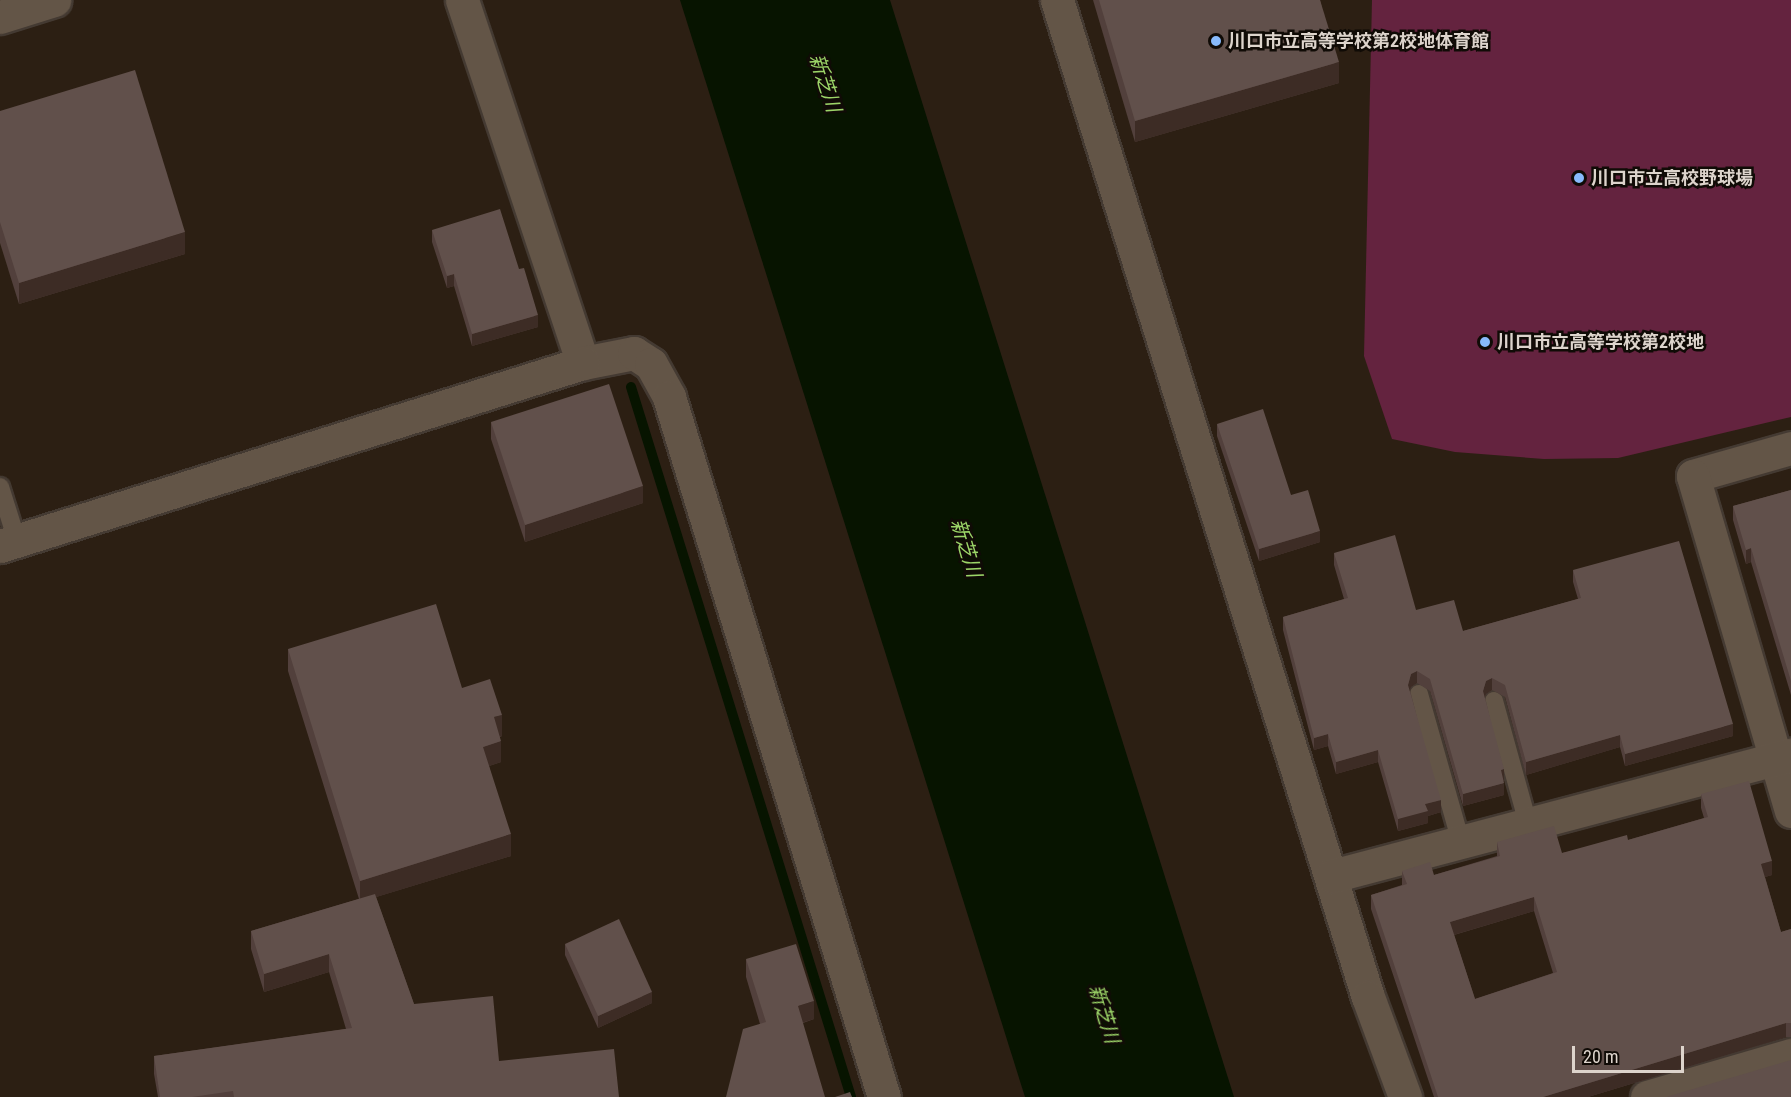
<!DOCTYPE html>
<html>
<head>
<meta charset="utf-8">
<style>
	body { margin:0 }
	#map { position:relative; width:1791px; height:1097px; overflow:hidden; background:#2c1f13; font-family:"Roboto Condensed","Noto Sans JP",sans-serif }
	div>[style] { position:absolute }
	.green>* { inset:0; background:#64233f }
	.water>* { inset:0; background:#071400 }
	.stream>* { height:10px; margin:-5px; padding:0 5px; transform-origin:5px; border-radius:5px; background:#071400 }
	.roads { filter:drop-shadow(2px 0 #443a32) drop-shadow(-2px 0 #443a32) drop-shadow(0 2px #443a32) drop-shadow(0 -2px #443a32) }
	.lane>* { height:18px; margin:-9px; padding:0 9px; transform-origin:9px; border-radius:9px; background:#635547 }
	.street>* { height:33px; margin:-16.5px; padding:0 16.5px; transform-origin:16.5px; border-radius:16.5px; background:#635547 }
	.wall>* { inset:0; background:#52403c }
	.shaded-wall>* { inset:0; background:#3d2c25 }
	.building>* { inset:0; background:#61504b }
	.dots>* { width:16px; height:16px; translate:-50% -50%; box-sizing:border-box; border:3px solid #100b06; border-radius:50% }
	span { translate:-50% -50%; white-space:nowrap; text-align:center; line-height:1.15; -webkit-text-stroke:5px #100b06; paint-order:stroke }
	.poi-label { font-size:18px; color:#ddd4cc; font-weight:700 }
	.left { translate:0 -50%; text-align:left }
	.water-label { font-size:20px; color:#9cd568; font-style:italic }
	.scale { position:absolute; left:1572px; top:1046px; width:112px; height:27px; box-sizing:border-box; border:3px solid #ddd4cc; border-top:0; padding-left:8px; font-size:18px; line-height:21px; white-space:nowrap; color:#ddd4cc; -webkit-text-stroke:4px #100b06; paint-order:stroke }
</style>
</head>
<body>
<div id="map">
	<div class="green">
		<div style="clip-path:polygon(1372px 0,1791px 0,1791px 417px,1618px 458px,1544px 459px,1455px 452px,1392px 439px,1364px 356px)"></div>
	</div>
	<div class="water">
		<div style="clip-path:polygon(680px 0,890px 0,1234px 1097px,1025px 1097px)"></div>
	</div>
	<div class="stream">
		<div style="left:631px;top:387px;width:743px;rotate:72.78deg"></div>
	</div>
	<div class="roads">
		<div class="lane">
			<div style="left:0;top:487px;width:57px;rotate:72.5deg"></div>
			<div style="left:1419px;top:694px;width:154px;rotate:74.2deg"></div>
			<div style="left:1494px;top:701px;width:128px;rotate:74.5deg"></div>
		</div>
		<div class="street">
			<div style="left:462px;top:0;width:383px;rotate:71.6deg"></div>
			<div style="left:583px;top:363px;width:52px;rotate:-11.1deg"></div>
			<div style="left:634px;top:353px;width:20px;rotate:33deg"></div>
			<div style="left:651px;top:364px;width:38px;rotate:61deg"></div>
			<div style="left:669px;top:397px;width:732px;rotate:72.93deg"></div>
			<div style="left:1057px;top:0;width:1044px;rotate:72.68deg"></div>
			<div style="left:1368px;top:997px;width:107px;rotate:69.7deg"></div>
			<div style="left:0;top:17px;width:57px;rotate:-17.5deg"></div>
			<div style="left:1791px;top:448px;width:102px;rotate:164.1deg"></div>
			<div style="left:1693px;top:476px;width:349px;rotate:73.7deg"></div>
			<div style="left:0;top:546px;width:611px;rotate:-17.43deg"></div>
			<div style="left:1332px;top:876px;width:475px;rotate:-14.8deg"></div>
			<div style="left:1647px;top:1097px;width:150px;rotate:-16.3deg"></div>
		</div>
	</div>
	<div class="wall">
		<div style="clip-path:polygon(1093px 0,1320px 0,1339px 83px,1135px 142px)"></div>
		<div style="clip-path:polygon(0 111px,185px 254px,19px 304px,0 243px)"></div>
		<div style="clip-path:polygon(432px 230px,519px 269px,538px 327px,472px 346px,454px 286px,447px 288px,432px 242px)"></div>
		<div style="clip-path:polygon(491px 422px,643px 503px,525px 542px,491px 439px)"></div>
		<div style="clip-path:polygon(1217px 424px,1291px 495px,1320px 542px,1259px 561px,1217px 436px)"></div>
		<div style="clip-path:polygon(1791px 490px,1791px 695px,1751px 562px,1746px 564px,1733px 520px,1733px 506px)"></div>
		<div style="clip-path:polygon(1334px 553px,1416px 610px,1463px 631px,1578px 599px,1573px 582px,1573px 570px,1733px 736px,1625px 766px,1620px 747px,1526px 775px,1505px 697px,1492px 690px,1486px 694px,1485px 697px,1504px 781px,1503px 781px,1504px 795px,1463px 806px,1430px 691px,1417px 683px,1411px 687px,1410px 690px,1441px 812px,1428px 816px,1428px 823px,1398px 831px,1378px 762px,1336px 774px,1328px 746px,1314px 750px,1283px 630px,1283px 617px,1344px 599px,1334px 565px)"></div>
		<div style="clip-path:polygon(288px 649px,502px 736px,500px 737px,501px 762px,489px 766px,511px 856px,376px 897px,414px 1004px,499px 1061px,619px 1097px,158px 1097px,154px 1074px,154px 1056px,346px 1029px,329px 972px,264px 992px,251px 949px,251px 931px,359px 899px,288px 671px)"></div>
		<div style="clip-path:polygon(evenodd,1701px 794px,1772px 875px,1765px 877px,1781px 932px,1791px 929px,1791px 1037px,1786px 1037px,1588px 1097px,1434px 1097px,1371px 909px,1371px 895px,1402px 885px,1402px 871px,1434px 875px,1497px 856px,1497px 842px,1562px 853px,1628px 840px,1704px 818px,1701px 808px,1701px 794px,1534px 911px,1553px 973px,1475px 999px,1454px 935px,1534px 911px)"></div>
		<div style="clip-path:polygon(565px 944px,652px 1003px,598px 1028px,565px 955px)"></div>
		<div style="clip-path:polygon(746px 959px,814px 1019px,803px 1023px,760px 1024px,746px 977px)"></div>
	</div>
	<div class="shaded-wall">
		<div style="clip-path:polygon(1339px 62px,1339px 83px,1135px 142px,1135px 121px)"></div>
		<div style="clip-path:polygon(185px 232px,185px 254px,19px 304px,19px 283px)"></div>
		<div style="clip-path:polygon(454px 274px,454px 286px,447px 288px,447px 276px)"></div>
		<div style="clip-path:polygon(538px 315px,538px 327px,472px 346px,472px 334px)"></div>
		<div style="clip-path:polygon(643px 486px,643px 503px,525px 542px,525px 525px)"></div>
		<div style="clip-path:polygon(1320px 531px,1320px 542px,1259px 561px,1259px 549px)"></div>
		<div style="clip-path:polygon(1751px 548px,1751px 562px,1746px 564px,1746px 550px)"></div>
		<div style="clip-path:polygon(1417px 671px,1417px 683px,1411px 687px,1408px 697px,1408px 685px,1411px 674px)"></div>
		<div style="clip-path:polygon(1492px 678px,1492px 690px,1486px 694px,1483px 703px,1483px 691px,1486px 681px)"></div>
		<div style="clip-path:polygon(502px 715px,502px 736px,494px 738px,494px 717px)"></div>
		<div style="clip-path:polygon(1733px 724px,1733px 736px,1625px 766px,1625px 754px)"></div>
		<div style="clip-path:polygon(1328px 734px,1328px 746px,1314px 750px,1314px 738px)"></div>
		<div style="clip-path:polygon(1620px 735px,1620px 747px,1526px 775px,1526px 762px)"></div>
		<div style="clip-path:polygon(501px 741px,501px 762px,483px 768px,483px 747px)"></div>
		<div style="clip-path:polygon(1378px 750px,1378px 762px,1336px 774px,1336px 762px)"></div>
		<div style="clip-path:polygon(1504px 769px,1504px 781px,1501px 782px,1501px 770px)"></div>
		<div style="clip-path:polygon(1504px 783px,1504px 795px,1463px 806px,1463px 794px)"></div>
		<div style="clip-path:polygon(1441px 800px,1441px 812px,1428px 816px,1428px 823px,1398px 831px,1398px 819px,1425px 804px)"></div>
		<div style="clip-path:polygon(511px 834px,511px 856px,360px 902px,360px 881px)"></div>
		<div style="clip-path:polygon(1772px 861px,1772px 875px,1761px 878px,1761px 864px)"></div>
		<div style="clip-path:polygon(1534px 897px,1534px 911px,1450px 936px,1450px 922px)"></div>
		<div style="clip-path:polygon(329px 954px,329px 972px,264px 992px,264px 974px)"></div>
		<div style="clip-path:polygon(652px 992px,652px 1003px,598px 1028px,598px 1016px)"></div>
		<div style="clip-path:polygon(814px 1001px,814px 1019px,798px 1024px,798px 1006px)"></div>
		<div style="clip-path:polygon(1786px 1023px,1786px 1037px,1588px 1097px,1543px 1097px)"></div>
	</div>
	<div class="building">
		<div style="clip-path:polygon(1099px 0,1320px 0,1339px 62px,1135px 121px)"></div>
		<div style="clip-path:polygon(135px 70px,185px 232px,19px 283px,0 222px,0 111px)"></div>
		<div style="clip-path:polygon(500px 209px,519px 269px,524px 268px,538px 315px,472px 334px,454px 274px,447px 276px,432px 230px)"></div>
		<div style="clip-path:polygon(609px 384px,643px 486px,525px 525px,491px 422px)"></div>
		<div style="clip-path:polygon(1263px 409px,1291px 495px,1308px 490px,1320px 531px,1259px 549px,1217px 424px)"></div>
		<div style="clip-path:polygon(1791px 490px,1791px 681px,1751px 548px,1746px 550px,1733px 506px)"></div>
		<div style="clip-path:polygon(1395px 535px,1416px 610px,1454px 600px,1463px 631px,1581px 598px,1573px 570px,1679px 541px,1733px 724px,1625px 754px,1620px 735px,1526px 762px,1505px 685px,1492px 678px,1486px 681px,1483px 691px,1504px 769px,1501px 770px,1504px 783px,1463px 794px,1430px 679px,1417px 671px,1411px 674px,1408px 685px,1441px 800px,1425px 804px,1428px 811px,1398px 819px,1378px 750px,1336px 762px,1328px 734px,1314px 738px,1283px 617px,1348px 598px,1334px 553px)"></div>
		<div style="clip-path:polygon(436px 604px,462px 688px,490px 679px,502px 715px,494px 717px,501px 741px,483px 747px,511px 834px,360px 881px,288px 649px)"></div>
		<div style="clip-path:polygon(evenodd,1749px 781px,1772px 861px,1761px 864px,1781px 932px,1791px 929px,1791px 1023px,1786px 1023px,1543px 1097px,1438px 1097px,1371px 895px,1407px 884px,1402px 871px,1430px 862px,1434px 875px,1500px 856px,1497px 842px,1554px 826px,1562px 853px,1627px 835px,1628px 840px,1708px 817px,1701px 794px,1749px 781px,1534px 897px,1557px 972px,1475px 999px,1450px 922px,1534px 897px)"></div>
		<div style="clip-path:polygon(375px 894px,414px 1004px,493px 996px,499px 1061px,614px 1049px,619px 1097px,234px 1097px,233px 1091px,192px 1097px,160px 1097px,154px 1056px,352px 1028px,329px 954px,264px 974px,251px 931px)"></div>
		<div style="clip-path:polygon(619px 919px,652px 992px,598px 1016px,565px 944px)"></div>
		<div style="clip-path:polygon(796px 944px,814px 1001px,798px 1006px,825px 1097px,726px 1097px,743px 1029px,766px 1022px,746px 959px)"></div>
		<div style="clip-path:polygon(1791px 1060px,1791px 1097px,1666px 1097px)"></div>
		<div style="clip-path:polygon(850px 1092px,852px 1097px,835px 1097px)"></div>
	</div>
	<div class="dots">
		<div style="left:1216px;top:41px;background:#88bafc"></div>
		<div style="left:1579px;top:178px;background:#88bafc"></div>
		<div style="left:1485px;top:342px;background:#88bafc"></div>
	</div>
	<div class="poi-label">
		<span class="left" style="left:1228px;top:41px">川口市立高等学校第2校地体育館</span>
		<span class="left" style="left:1591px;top:178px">川口市立高校野球場</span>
		<span class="left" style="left:1497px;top:342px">川口市立高等学校第2校地</span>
	</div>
	<div class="water-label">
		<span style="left:825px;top:83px;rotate:72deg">新芝川</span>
		<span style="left:966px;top:548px;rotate:73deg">新芝川</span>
		<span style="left:1104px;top:1014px;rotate:73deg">新芝川</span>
	</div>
	<div class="scale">20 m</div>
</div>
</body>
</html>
